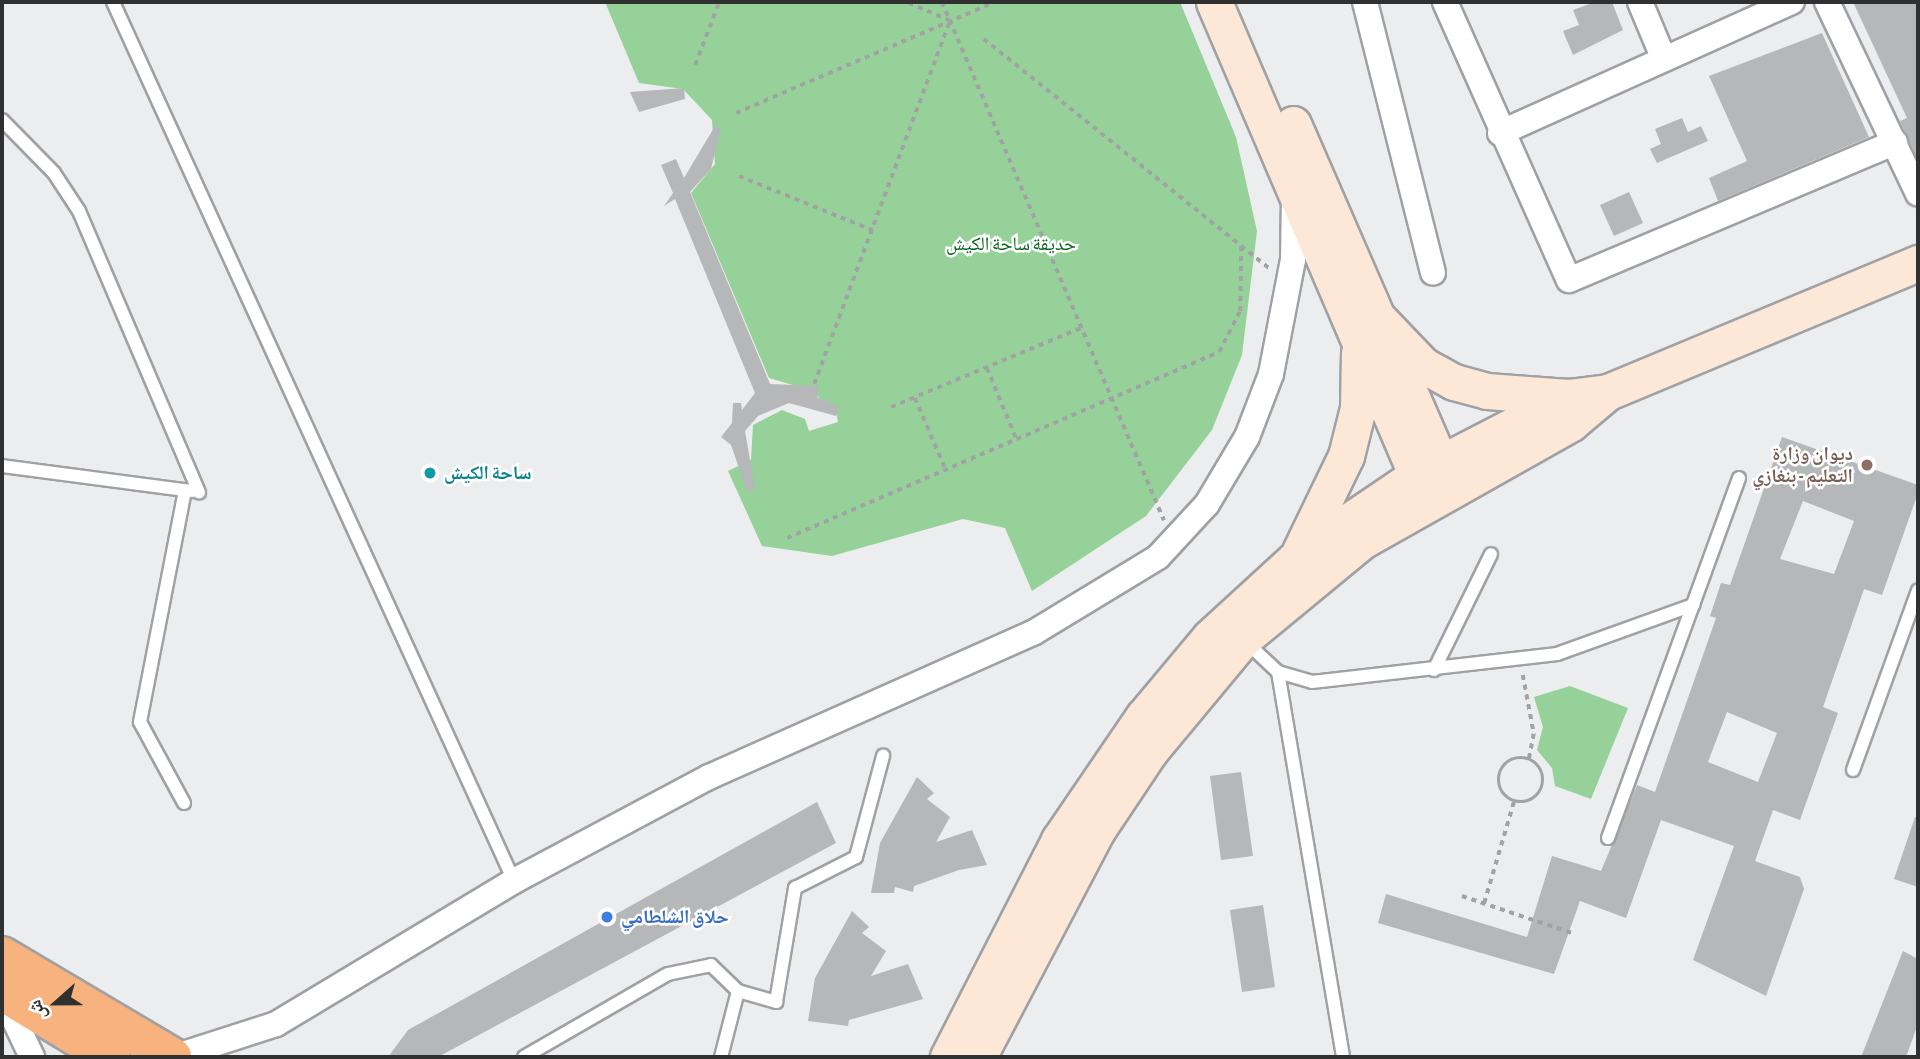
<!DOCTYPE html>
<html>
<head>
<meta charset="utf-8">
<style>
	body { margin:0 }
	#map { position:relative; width:1920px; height:1059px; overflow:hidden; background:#ebedef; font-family:"Asap Condensed","Noto Naskh Arabic",sans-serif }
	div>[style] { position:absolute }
	.green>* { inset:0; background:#96d19a }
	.building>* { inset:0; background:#b5b7b9 }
	.path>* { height:3.5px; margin-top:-1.75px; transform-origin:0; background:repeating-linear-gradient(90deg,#a1a2a4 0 5px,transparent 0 10px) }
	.path>.ring { margin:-1.75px; padding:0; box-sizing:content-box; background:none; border:3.5px solid #a1a2a4; border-radius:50% }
	.roads { filter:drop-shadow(2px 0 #9fa1a4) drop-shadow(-2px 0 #9fa1a4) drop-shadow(0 2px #9fa1a4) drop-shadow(0 -2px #9fa1a4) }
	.lane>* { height:12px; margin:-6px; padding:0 6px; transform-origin:6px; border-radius:6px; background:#fff }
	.street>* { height:24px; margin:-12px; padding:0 12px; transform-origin:12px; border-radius:12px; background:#fff }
	.secondary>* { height:35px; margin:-17.5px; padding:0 17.5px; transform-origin:17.5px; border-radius:17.5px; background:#fde8d8 }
	.highway>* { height:38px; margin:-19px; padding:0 19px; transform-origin:19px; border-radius:19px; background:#f8b27e }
	.dots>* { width:19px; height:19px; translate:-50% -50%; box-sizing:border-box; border:4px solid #fff; border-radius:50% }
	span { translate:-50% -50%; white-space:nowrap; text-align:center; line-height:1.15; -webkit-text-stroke:5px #fff; paint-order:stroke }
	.park-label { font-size:19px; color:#09641f }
	.education-label { font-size:19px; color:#785e54; font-weight:700 }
	.right { translate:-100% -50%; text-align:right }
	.culture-label { font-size:19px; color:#0d838f; font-weight:700 }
	.left { translate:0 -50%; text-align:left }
	.shop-label { font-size:19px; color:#366cbe; font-weight:700 }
	.frame { position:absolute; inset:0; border:4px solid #303031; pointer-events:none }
	.north { position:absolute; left:21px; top:968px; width:70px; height:70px; -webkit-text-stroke:5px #fff; paint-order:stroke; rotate:249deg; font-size:19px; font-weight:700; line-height:28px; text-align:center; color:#303031 }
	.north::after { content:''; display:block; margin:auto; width:24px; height:32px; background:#303031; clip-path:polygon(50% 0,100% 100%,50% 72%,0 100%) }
</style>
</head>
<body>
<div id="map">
	<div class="green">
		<div style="clip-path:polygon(605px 2px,1180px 2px,1236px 137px,1257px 231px,1242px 355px,1212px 430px,1146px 516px,1032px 591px,1005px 528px,963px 519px,832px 556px,762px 546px,728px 471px,751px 460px,753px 425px,782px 410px,805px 419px,809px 431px,838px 422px,836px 412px,810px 390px,769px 378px,691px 193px,715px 164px,712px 120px,683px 89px,639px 83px)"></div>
		<div style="clip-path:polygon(1570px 686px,1628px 708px,1591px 799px,1555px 786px,1552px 768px,1537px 750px,1543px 727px,1534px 697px)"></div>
	</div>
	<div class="building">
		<div style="clip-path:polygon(1595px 2px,1612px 2px,1623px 30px,1573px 55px,1563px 31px,1579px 25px,1573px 10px)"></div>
		<div style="clip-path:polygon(1853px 2px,1918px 2px,1918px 160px,1900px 121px,1907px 118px)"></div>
		<div style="clip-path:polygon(1822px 33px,1869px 137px,1718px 201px,1709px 178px,1747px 161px,1709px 76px)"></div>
		<div style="clip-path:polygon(684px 88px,685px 99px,639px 112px,630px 92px)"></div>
		<div style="clip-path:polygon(1682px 118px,1688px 132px,1701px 126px,1708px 141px,1657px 163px,1650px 149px,1661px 144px,1655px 129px)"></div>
		<div style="clip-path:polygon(715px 126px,721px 129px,711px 169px,690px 192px,770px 384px,819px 386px,817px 397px,839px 407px,836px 416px,789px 403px,758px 416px,745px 431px,755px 489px,747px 491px,731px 445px,721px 437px,732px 423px,733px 403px,741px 403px,742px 410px,755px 393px,675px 199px,664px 206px,673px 193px,661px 165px,676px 159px,684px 178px)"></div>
		<div style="clip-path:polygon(1629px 192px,1643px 223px,1614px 236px,1600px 205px)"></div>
		<div style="clip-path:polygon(evenodd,1782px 437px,1918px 485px,1918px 493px,1882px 595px,1864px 589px,1823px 707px,1838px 713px,1800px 820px,1773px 810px,1755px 861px,1800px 877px,1804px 889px,1766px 996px,1693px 960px,1734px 846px,1661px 820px,1626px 918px,1580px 901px,1554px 974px,1378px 923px,1386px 894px,1527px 937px,1552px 856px,1601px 871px,1637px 785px,1655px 792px,1716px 618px,1710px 616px,1721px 583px,1730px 585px,1782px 437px,1803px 501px,1854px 521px,1834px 574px,1780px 559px,1803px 501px,1782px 437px,1727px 712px,1777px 733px,1758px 782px,1708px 762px,1727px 712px)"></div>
		<div style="clip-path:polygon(1241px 772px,1253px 856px,1221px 860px,1210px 776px)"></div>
		<div style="clip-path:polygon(917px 777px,934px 793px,927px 799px,950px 817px,936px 842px,972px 830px,987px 865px,959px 870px,914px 886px,913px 892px,895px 887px,894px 893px,871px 893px,880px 843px)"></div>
		<div style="clip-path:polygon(817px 802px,836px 843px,438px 1057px,388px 1057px,408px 1030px)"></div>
		<div style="clip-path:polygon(1915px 817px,1918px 817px,1918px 887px,1894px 879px)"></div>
		<div style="clip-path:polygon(1263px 905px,1275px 987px,1242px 992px,1230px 910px)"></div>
		<div style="clip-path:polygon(852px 911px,869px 927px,862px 933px,886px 951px,871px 976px,908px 964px,923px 999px,849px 1020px,848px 1026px,808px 1021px,815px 978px)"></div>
		<div style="clip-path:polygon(1903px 951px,1918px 959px,1918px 1024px,1906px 1057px,1861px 1057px)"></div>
	</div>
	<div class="path">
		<div style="left:942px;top:2px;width:564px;rotate:66.8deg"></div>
		<div style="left:984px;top:39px;width:366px;rotate:38.8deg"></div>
		<div style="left:695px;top:65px;width:67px;rotate:-69.1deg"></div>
		<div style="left:736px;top:113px;width:282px;rotate:-23.2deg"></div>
		<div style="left:739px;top:176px;width:144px;rotate:22.1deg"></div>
		<div style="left:987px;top:368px;width:78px;rotate:67.4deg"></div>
		<div style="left:814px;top:384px;width:388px;rotate:-69.5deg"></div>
		<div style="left:950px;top:21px;width:49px;rotate:-157.1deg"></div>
		<div style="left:915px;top:398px;width:78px;rotate:66.7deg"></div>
		<div style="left:891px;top:407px;width:206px;rotate:-22.6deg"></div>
		<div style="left:787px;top:538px;width:470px;rotate:-23.3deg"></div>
		<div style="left:1219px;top:352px;width:46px;rotate:-62.9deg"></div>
		<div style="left:1240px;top:311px;width:66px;rotate:-89.1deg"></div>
		<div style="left:1523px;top:675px;width:60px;rotate:79.4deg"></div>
		<div style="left:1534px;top:734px;width:25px;rotate:101deg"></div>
		<div class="ring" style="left:1499px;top:758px;width:40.5px;height:40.5px"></div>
		<div style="left:1462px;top:896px;width:116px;rotate:18.6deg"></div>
		<div style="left:1484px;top:903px;width:106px;rotate:-73.6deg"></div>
	</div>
	<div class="roads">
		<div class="lane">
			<div style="left:113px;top:2px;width:966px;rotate:65.48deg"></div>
			<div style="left:2px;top:120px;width:74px;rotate:45.5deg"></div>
			<div style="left:54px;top:173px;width:45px;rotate:56.7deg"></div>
			<div style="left:79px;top:211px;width:306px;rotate:66.9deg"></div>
			<div style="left:2px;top:466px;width:192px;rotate:7.5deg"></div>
			<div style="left:1245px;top:641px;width:45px;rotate:43.2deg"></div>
			<div style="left:1278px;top:672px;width:35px;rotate:16deg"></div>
			<div style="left:1312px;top:682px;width:247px;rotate:-6.5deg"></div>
			<div style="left:1557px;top:654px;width:145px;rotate:-19.8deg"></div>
			<div style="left:1434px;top:670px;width:129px;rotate:-63.8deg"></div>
			<div style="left:1278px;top:672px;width:390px;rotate:80.4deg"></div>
			<div style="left:1853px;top:770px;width:191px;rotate:-70.1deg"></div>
			<div style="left:184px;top:803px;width:92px;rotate:-118.5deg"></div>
			<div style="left:140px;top:722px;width:236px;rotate:-79deg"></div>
			<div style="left:1608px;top:838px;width:383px;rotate:-70deg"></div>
			<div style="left:738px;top:991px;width:40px;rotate:16deg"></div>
			<div style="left:776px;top:1002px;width:116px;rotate:-80.5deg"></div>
			<div style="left:795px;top:888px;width:68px;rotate:-26.9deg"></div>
			<div style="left:856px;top:857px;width:105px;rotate:-75deg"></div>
			<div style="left:524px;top:1057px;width:166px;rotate:-30deg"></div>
			<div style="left:668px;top:974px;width:44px;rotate:-11.8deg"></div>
			<div style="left:711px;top:965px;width:37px;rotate:44deg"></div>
			<div style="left:738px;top:991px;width:68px;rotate:104.4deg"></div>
		</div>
		<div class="street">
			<div style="left:1365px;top:2px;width:279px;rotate:75.9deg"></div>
			<div style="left:1445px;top:2px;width:304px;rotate:66deg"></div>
			<div style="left:1569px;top:280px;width:354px;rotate:-22.9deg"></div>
			<div style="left:1640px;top:2px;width:60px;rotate:67.3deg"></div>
			<div style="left:1827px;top:2px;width:212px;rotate:64.6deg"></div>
			<div style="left:1500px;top:133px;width:320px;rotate:-24.2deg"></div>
			<div style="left:2px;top:994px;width:70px;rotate:64.5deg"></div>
			<div style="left:174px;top:1057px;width:107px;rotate:-17.9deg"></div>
			<div style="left:276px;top:1024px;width:278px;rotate:-31deg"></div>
			<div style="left:514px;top:881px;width:221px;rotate:-28.1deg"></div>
			<div style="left:709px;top:777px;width:355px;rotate:-24deg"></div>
			<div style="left:1033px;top:633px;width:146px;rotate:-31.3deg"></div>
			<div style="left:1158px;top:557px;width:72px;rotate:-47.2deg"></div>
			<div style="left:1207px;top:504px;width:78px;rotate:-59.2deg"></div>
			<div style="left:1247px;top:437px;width:67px;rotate:-69.1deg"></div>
			<div style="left:1271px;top:374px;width:116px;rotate:-79.1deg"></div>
			<div style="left:1293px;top:260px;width:61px;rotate:-89.1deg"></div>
		</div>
		<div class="secondary">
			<div style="left:1214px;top:2px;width:538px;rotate:66.82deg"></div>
			<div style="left:1293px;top:124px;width:391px;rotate:66.5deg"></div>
			<div style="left:1380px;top:320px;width:62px;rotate:46.3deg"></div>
			<div style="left:1423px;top:365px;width:35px;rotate:29deg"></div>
			<div style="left:1454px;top:382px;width:34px;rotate:15deg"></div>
			<div style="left:1487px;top:391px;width:81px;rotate:4.2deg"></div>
			<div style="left:1568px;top:397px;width:40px;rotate:-7.1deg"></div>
			<div style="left:1608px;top:392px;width:336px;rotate:-22.6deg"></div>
			<div style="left:1300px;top:551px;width:106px;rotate:-64.2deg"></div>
			<div style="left:1346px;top:456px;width:49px;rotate:-76deg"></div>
			<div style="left:1358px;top:408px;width:55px;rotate:-89deg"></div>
			<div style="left:948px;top:1057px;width:244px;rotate:-62.9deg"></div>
			<div style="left:1059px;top:840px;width:149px;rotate:-55.7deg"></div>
			<div style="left:1143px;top:717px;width:104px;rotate:-50.1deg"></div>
			<div style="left:1210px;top:637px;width:114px;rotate:-42.5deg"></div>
			<div style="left:1294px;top:560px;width:67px;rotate:-35.3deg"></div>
			<div style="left:1349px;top:521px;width:82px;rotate:-34.1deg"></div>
			<div style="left:1417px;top:475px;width:170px;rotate:-27.3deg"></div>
			<div style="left:978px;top:1057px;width:254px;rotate:-62.3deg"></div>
			<div style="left:1096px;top:832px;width:97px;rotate:-56.3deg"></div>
			<div style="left:1150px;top:751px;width:146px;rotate:-50.3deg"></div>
			<div style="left:1243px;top:639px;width:154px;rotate:-39.5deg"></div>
			<div style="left:1362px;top:541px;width:240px;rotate:-29.4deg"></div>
			<div style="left:1571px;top:423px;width:48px;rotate:-40deg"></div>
		</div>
		<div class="highway">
			<div style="left:2px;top:956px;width:198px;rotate:30.7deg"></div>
			<div style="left:2px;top:991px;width:127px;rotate:31.4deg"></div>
		</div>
	</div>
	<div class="dots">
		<div style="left:1867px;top:465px;background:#8d6e63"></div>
		<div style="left:430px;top:473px;background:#0f9aa8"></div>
		<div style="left:607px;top:917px;background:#3f7fe0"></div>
	</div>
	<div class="park-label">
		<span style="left:1011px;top:244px">حديقة ساحة الكيش</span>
	</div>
	<div class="education-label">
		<span class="right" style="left:1853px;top:465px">ديوان وزارة<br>التعليم - بنغازي</span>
	</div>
	<div class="culture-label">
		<span class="left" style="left:444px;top:473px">ساحة الكيش</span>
	</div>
	<div class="shop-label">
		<span class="left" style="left:621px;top:917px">حلاق الشلطامي</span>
	</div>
	<div class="frame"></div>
	<div class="north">ش</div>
</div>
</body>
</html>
